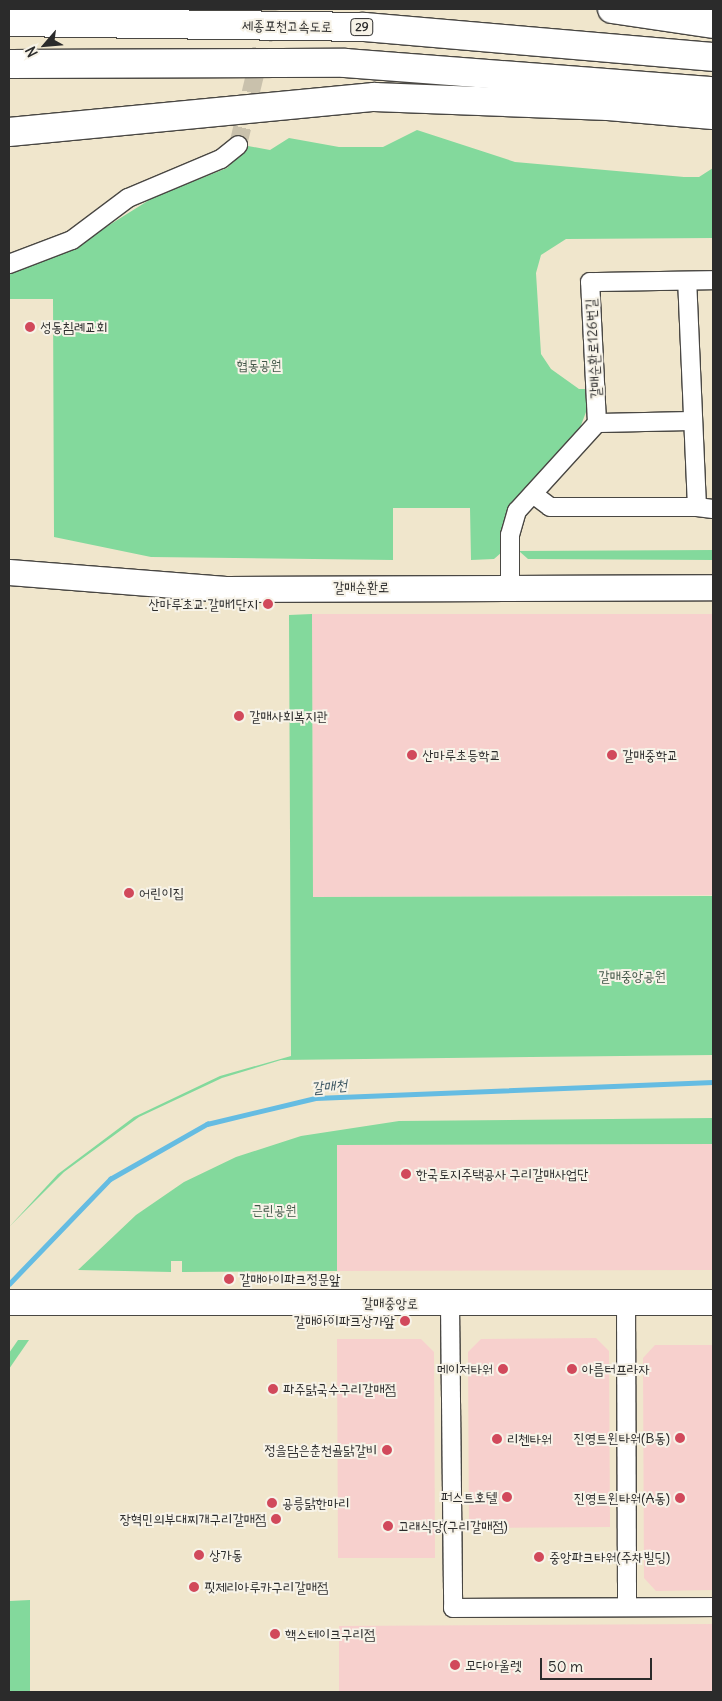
<!DOCTYPE html>
<html>
<head>
<meta charset="utf-8">
<style>
	body { margin:0 }
	#map { position:relative; width:722px; height:1701px; overflow:hidden; background:#f0e6cc; font-family:Delius,"Poor Story",sans-serif }
	div>[style] { position:absolute }
	.built>* { inset:0; background:#f7d0cd }
	.green>* { inset:0; background:#83d99c }
	.stream>* { height:4.5px; margin:-2.25px; padding:0 2.25px; transform-origin:2.25px; border-radius:2.25px; background:#65bce2 }
	.street-tunnel>* { height:18px; margin-top:-9px; transform-origin:0; background:repeating-linear-gradient(90deg,#c9c1ac 0 18px,transparent 0 27px) }
	.roads { filter:drop-shadow(1px 0 #494743) drop-shadow(-1px 0 #494743) drop-shadow(0 1px #494743) drop-shadow(0 -1px #494743) }
	.street>* { height:18px; margin:-9px; padding:0 9px; transform-origin:9px; border-radius:9px; background:#fff }
	.secondary>* { height:25px; margin:-12.5px; padding:0 12.5px; transform-origin:12.5px; border-radius:12.5px; background:#fff }
	.highway>* { height:28px; margin:-14px; padding:0 14px; transform-origin:14px; border-radius:14px; background:#fff }
	.dots>* { width:14px; height:14px; translate:-50% -50%; box-sizing:border-box; border:2px solid #f7f3e8; border-radius:50% }
	span { translate:-50% -50%; white-space:nowrap; text-align:center; line-height:1.15; -webkit-text-stroke:4px #f7f3e8; paint-order:stroke }
	.shield-label span { padding:1px 4px; background:#f7f3e8; border:1px solid; border-radius:4px; -webkit-text-stroke-width:0 }
	.shield-label { font-size:12px; color:#2b2b2b; font-weight:700 }
	.street-label { font-size:14px; color:#2b2b2b }
	.poi-label { font-size:14px; color:#2b2b2b }
	.left { translate:0 -50%; text-align:left }
	.right { translate:-100% -50%; text-align:right }
	.park-label { font-size:14px; color:#415647 }
	.water-label { font-size:15px; color:#3c5662; font-style:italic }
	.frame { position:absolute; inset:0; border:10px solid #2b2b2b; pointer-events:none }
	.north { position:absolute; left:20px; top:20px; width:50px; height:50px; -webkit-text-stroke:4px #f7f3e8; paint-order:stroke; rotate:243deg; font-size:14px; font-weight:700; line-height:20px; text-align:center; color:#2b2b2b }
	.north::after { content:''; display:block; margin:auto; width:18px; height:22px; background:#2b2b2b; clip-path:polygon(50% 0,100% 100%,50% 72%,0 100%) }
	.scale { position:absolute; left:540px; top:1658px; width:112px; height:22px; box-sizing:border-box; border:2px solid #2b2b2b; border-top:0; padding-left:6px; font-size:15px; line-height:18px; white-space:nowrap; color:#2b2b2b; -webkit-text-stroke:4px #f7f3e8; paint-order:stroke }
</style>
</head>
<body>
<div id="map">
	<div class="built">
		<div style="clip-path:polygon(312px 614px,713px 614px,713px 895px,313px 897px)"></div>
		<div style="clip-path:polygon(713px 1144px,713px 1270px,337px 1271px,337px 1145px)"></div>
		<div style="clip-path:polygon(596px 1338px,609px 1351px,610px 1527px,469px 1528px,468px 1352px,481px 1339px)"></div>
		<div style="clip-path:polygon(337px 1339px,421px 1339px,434px 1352px,435px 1558px,338px 1558px)"></div>
		<div style="clip-path:polygon(655px 1345px,713px 1345px,713px 1590px,656px 1591px,644px 1578px,643px 1358px)"></div>
		<div style="clip-path:polygon(713px 1624px,713px 1692px,339px 1692px,339px 1626px)"></div>
	</div>
	<div class="green">
		<div style="clip-path:polygon(417px 130px,515px 162px,684px 177px,699px 177px,713px 168px,713px 238px,566px 239px,541px 255px,536px 273px,541px 354px,551px 369px,579px 389px,586px 389px,586px 412px,580px 428px,510px 509px,502px 525px,502px 552px,494px 559px,471px 560px,470px 508px,393px 508px,393px 560px,151px 557px,54px 537px,53px 299px,9px 299px,9px 272px,79px 244px,154px 197px,227px 168px,248px 146px,270px 150px,289px 138px,339px 147px,383px 147px)"></div>
		<div style="clip-path:polygon(713px 550px,713px 560px,528px 559px,519px 551px)"></div>
		<div style="clip-path:polygon(312px 614px,313px 897px,713px 896px,713px 1055px,281px 1060px,222px 1078px,139px 1117px,64px 1172px,9px 1227px,58px 1174px,134px 1117px,220px 1076px,291px 1056px,289px 615px)"></div>
		<div style="clip-path:polygon(713px 1118px,713px 1144px,337px 1145px,337px 1271px,182px 1272px,182px 1261px,171px 1261px,171px 1272px,78px 1270px,136px 1215px,184px 1182px,236px 1157px,301px 1136px,399px 1121px)"></div>
		<div style="clip-path:polygon(18px 1340px,29px 1340px,9px 1369px,9px 1353px)"></div>
		<div style="clip-path:polygon(30px 1600px,30px 1692px,9px 1692px,9px 1601px)"></div>
	</div>
	<div class="stream">
		<div style="left:9px;top:1284px;width:146px;rotate:-46.1deg"></div>
		<div style="left:110px;top:1179px;width:112px;rotate:-29.6deg"></div>
		<div style="left:207px;top:1124px;width:111px;rotate:-13.5deg"></div>
		<div style="left:315px;top:1098px;width:398px;rotate:-2.3deg"></div>
	</div>
	<div class="street-tunnel">
		<div style="left:238px;top:145px;width:140px;rotate:-76.4deg"></div>
	</div>
	<div class="roads">
		<div class="street">
			<div style="left:9px;top:264px;width:67px;rotate:-20.9deg"></div>
			<div style="left:72px;top:240px;width:70px;rotate:-36.9deg"></div>
			<div style="left:128px;top:198px;width:101px;rotate:-22.8deg"></div>
			<div style="left:221px;top:159px;width:22px;rotate:-39deg"></div>
			<div style="left:597px;top:423px;width:96px;rotate:-1.2deg"></div>
			<div style="left:533px;top:494px;width:21px;rotate:37deg"></div>
			<div style="left:550px;top:507px;width:147px"></div>
			<div style="left:697px;top:507px;width:226px;rotate:-92.5deg"></div>
			<div style="left:697px;top:507px;width:16px;rotate:7deg"></div>
			<div style="left:510px;top:586px;width:51px;rotate:-90deg"></div>
			<div style="left:510px;top:535px;width:25px;rotate:-74deg"></div>
			<div style="left:517px;top:511px;width:119px;rotate:-47.7deg"></div>
			<div style="left:597px;top:423px;width:141px;rotate:-92.8deg"></div>
			<div style="left:590px;top:282px;width:123px;rotate:-0.9deg"></div>
			<div style="left:626px;top:1303px;width:304px;rotate:89.8deg"></div>
			<div style="left:450px;top:1304px;width:304px;rotate:89.4deg"></div>
			<div style="left:453px;top:1608px;width:260px;rotate:-0.2deg"></div>
		</div>
		<div class="secondary">
			<div style="left:9px;top:572px;width:217px;rotate:4.5deg"></div>
			<div style="left:225px;top:589px;width:488px;rotate:-0.2deg"></div>
			<div style="left:9px;top:1302px;width:704px"></div>
		</div>
		<div class="highway">
			<div style="left:612px;top:9px;width:102px;rotate:8.4deg"></div>
			<div style="left:9px;top:22px;width:355px;rotate:0.8deg"></div>
			<div style="left:364px;top:27px;width:350px;rotate:4.9deg"></div>
			<div style="left:9px;top:64px;width:336px;rotate:-0.2deg"></div>
			<div style="left:345px;top:63px;width:369px;rotate:4.4deg"></div>
			<div style="left:9px;top:132px;width:367px;rotate:-5.5deg"></div>
			<div style="left:374px;top:97px;width:234px;rotate:2.2deg"></div>
			<div style="left:608px;top:106px;width:105px;rotate:4.9deg"></div>
		</div>
	</div>
	<div class="dots">
		<div style="left:30px;top:327px;background:#d1495b"></div>
		<div style="left:268px;top:604px;background:#d1495b"></div>
		<div style="left:239px;top:716px;background:#d1495b"></div>
		<div style="left:412px;top:755px;background:#d1495b"></div>
		<div style="left:612px;top:755px;background:#d1495b"></div>
		<div style="left:129px;top:893px;background:#d1495b"></div>
		<div style="left:406px;top:1174px;background:#d1495b"></div>
		<div style="left:229px;top:1279px;background:#d1495b"></div>
		<div style="left:405px;top:1321px;background:#d1495b"></div>
		<div style="left:503px;top:1369px;background:#d1495b"></div>
		<div style="left:572px;top:1369px;background:#d1495b"></div>
		<div style="left:273px;top:1389px;background:#d1495b"></div>
		<div style="left:680px;top:1438px;background:#d1495b"></div>
		<div style="left:497px;top:1439px;background:#d1495b"></div>
		<div style="left:387px;top:1450px;background:#d1495b"></div>
		<div style="left:507px;top:1497px;background:#d1495b"></div>
		<div style="left:680px;top:1498px;background:#d1495b"></div>
		<div style="left:272px;top:1503px;background:#d1495b"></div>
		<div style="left:276px;top:1519px;background:#d1495b"></div>
		<div style="left:388px;top:1526px;background:#d1495b"></div>
		<div style="left:199px;top:1555px;background:#d1495b"></div>
		<div style="left:539px;top:1557px;background:#d1495b"></div>
		<div style="left:194px;top:1587px;background:#d1495b"></div>
		<div style="left:275px;top:1634px;background:#d1495b"></div>
		<div style="left:455px;top:1665px;background:#d1495b"></div>
	</div>
	<div class="shield-label">
		<span style="left:362px;top:27px">29</span>
	</div>
	<div class="street-label">
		<span style="left:287px;top:26px;rotate:1deg">세종포천고속도로</span>
		<span style="left:593px;top:349px;rotate:-93deg">갈매순환로126번길</span>
		<span style="left:361px;top:587px">갈매순환로</span>
		<span style="left:390px;top:1303px;rotate:1deg">갈매중앙로</span>
	</div>
	<div class="poi-label">
		<span class="left" style="left:40px;top:327px">성동침례교회</span>
		<span class="right" style="left:258px;top:604px">산마루초교.갈매1단지</span>
		<span class="left" style="left:249px;top:716px">갈매사회복지관</span>
		<span class="left" style="left:422px;top:755px">산마루초등학교</span>
		<span class="left" style="left:622px;top:755px">갈매중학교</span>
		<span class="left" style="left:139px;top:893px">어린이집</span>
		<span class="left" style="left:416px;top:1174px">한국토지주택공사 구리갈매사업단</span>
		<span class="left" style="left:239px;top:1279px">갈매아이파크정문앞</span>
		<span class="right" style="left:395px;top:1321px">갈매아이파크상가앞</span>
		<span class="right" style="left:493px;top:1369px">메이저타워</span>
		<span class="left" style="left:582px;top:1369px">아름터프라자</span>
		<span class="left" style="left:283px;top:1389px">파주닭국수구리갈매점</span>
		<span class="right" style="left:670px;top:1438px">진영트윈타워(B동)</span>
		<span class="left" style="left:507px;top:1439px">리첸타워</span>
		<span class="right" style="left:377px;top:1450px">정을담은춘천골닭갈비</span>
		<span class="right" style="left:497px;top:1497px">퍼스트호텔</span>
		<span class="right" style="left:670px;top:1498px">진영트윈타워(A동)</span>
		<span class="left" style="left:282px;top:1503px">공릉닭한마리</span>
		<span class="right" style="left:266px;top:1519px">장혁민의부대찌개구리갈매점</span>
		<span class="left" style="left:398px;top:1526px">고래식당(구리갈매점)</span>
		<span class="left" style="left:209px;top:1555px">상가동</span>
		<span class="left" style="left:549px;top:1557px">중앙파크타워(주차빌딩)</span>
		<span class="left" style="left:204px;top:1587px">핏제리아루카구리갈매점</span>
		<span class="left" style="left:285px;top:1634px">핵스테이크구리점</span>
		<span class="left" style="left:465px;top:1665px">모다아울렛</span>
	</div>
	<div class="park-label">
		<span style="left:259px;top:365px">협동공원</span>
		<span style="left:632px;top:976px">갈매중앙공원</span>
		<span style="left:274px;top:1210px">근린공원</span>
	</div>
	<div class="water-label">
		<span style="left:329px;top:1086px;rotate:-5deg">갈매천</span>
	</div>
	<div class="frame"></div>
	<div class="north">N</div>
	<div class="scale">50 m</div>
</div>
</body>
</html>
